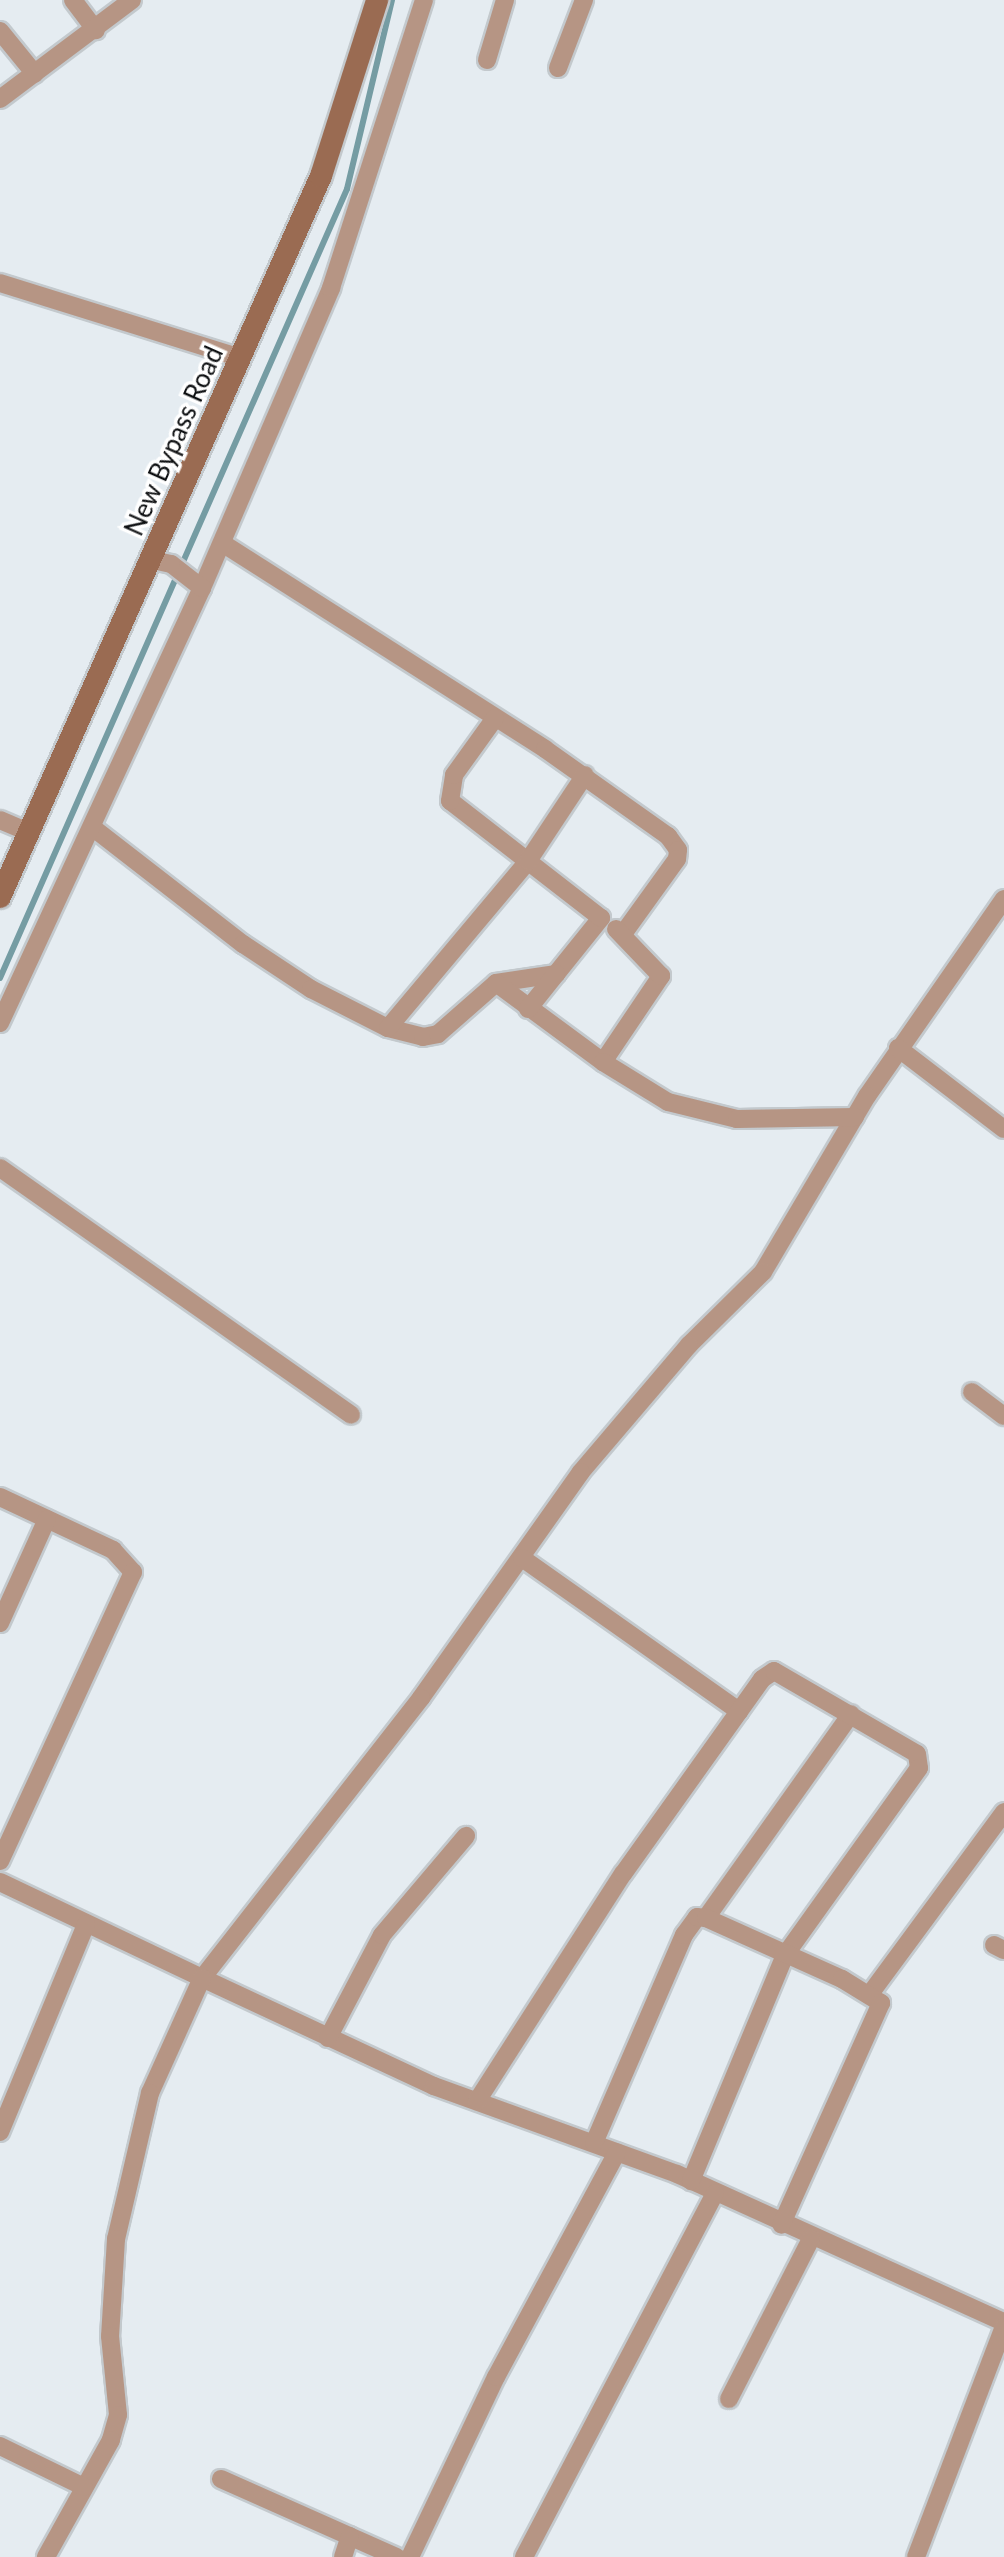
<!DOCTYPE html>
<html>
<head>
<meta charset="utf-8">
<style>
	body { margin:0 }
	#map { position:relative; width:1004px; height:2557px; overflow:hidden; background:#e5ecf1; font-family:Lato,sans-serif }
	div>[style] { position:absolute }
	.stream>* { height:6px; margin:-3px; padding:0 3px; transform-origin:3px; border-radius:3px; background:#759ca3 }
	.roads { filter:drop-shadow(2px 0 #c3c9cd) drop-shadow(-2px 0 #c3c9cd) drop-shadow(0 2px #c3c9cd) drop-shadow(0 -2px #c3c9cd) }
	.minor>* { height:18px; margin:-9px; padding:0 9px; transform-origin:9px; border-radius:9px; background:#b69584 }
	.secondary>* { height:22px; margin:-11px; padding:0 11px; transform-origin:11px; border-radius:11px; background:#9a6b52 }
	span { translate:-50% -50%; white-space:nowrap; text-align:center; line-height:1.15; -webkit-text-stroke:7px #fff; paint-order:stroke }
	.street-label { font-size:26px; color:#0e1012 }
</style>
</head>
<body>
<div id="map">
	<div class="stream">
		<div style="left:0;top:978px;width:862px;rotate:-66.26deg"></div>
		<div style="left:347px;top:189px;width:194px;rotate:-76.6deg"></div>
	</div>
	<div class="roads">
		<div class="minor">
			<div style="left:73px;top:0;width:38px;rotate:53deg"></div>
			<div style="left:0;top:31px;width:55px;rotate:50.9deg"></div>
			<div style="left:487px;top:60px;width:63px;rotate:-73.3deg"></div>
			<div style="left:558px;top:68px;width:73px;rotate:-69.1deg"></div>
			<div style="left:0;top:99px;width:165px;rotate:-36.9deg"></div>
			<div style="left:0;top:283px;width:252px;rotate:17.3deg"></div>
			<div style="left:222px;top:543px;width:383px;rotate:32.5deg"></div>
			<div style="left:545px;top:749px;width:151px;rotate:35.3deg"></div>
			<div style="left:668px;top:836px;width:17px;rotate:54deg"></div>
			<div style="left:678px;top:850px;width:9px;rotate:96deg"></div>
			<div style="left:677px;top:859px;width:92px;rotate:125.8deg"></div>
			<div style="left:202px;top:588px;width:327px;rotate:-66.7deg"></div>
			<div style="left:331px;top:288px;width:303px;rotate:-72.1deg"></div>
			<div style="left:0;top:820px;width:30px;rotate:23deg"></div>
			<div style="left:92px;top:827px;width:191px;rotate:37.8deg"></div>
			<div style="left:243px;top:944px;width:82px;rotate:33.5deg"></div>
			<div style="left:311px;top:989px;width:86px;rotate:26.9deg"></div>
			<div style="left:388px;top:1028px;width:36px;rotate:14deg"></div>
			<div style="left:423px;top:1037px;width:15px;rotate:-11deg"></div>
			<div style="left:438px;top:1034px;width:77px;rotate:-41.3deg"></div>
			<div style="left:496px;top:983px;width:61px;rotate:-8.5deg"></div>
			<div style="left:556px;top:974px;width:72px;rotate:-51.2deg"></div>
			<div style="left:601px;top:918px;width:191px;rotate:-142.2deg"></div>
			<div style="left:450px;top:801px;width:26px;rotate:-81deg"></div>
			<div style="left:454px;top:775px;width:70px;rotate:-54.3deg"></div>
			<div style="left:1004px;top:899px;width:240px;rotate:124.8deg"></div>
			<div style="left:867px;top:1096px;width:204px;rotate:120.6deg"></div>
			<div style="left:763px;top:1272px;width:104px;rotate:135.4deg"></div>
			<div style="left:689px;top:1345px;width:167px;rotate:130.4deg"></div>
			<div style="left:581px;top:1472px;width:277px;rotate:125.3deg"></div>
			<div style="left:421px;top:1698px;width:355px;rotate:128deg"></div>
			<div style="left:202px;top:1978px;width:256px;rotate:25deg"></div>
			<div style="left:434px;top:2086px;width:258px;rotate:19.9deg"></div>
			<div style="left:677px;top:2174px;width:359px;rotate:24.4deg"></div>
			<div style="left:496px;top:983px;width:133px;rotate:36.4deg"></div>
			<div style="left:603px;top:1062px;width:104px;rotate:-56deg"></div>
			<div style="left:661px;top:976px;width:65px;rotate:-133.8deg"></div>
			<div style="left:528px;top:1009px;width:45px;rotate:-51.3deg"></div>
			<div style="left:0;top:1023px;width:480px;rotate:-65.1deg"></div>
			<div style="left:202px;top:588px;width:39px;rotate:-142deg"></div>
			<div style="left:171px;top:564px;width:19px;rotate:-168deg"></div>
			<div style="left:388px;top:1028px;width:218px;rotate:-50deg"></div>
			<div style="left:528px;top:861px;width:103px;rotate:-56.5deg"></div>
			<div style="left:898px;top:1048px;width:133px;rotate:37.4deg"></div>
			<div style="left:603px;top:1062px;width:76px;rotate:31.6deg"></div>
			<div style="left:668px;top:1102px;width:71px;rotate:13.8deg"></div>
			<div style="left:737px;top:1119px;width:118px;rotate:-1deg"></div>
			<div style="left:0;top:1168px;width:429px;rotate:35.1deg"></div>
			<div style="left:972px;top:1392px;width:40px;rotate:37deg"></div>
			<div style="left:0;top:1497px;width:125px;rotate:25.1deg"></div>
			<div style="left:113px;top:1550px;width:30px;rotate:48deg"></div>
			<div style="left:133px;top:1572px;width:318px;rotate:114.7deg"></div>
			<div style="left:522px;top:1558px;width:266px;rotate:35.2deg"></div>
			<div style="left:0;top:1623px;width:114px;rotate:-65.7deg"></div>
			<div style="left:0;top:1882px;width:224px;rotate:25.4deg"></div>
			<div style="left:202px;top:1978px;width:126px;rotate:114.3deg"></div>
			<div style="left:150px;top:2093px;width:150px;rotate:103.1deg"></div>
			<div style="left:116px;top:2239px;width:97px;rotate:93.5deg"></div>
			<div style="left:110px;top:2336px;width:79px;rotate:84.2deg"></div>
			<div style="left:118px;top:2415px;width:26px;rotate:106deg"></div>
			<div style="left:111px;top:2440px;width:134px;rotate:119.1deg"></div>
			<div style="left:706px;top:1918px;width:250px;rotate:-54.6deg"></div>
			<div style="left:994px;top:1945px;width:11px;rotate:27deg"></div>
			<div style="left:870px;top:1994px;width:226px;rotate:-53.6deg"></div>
			<div style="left:328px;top:2038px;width:116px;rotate:-62.3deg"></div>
			<div style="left:382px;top:1935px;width:130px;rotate:-49.7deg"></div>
			<div style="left:477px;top:2101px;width:270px;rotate:-57.3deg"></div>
			<div style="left:623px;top:1874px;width:239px;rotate:-54.5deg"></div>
			<div style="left:762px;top:1679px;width:14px;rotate:-34deg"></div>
			<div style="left:774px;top:1671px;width:165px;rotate:30.1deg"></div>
			<div style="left:917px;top:1754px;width:14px;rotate:82deg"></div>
			<div style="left:919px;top:1768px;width:230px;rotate:125.6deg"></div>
			<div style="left:785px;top:1955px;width:245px;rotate:112.6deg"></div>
			<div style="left:0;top:2132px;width:225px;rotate:-67.5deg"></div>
			<div style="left:594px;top:2143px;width:227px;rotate:-66.6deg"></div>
			<div style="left:684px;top:1935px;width:22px;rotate:-54deg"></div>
			<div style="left:697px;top:1917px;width:9px;rotate:6deg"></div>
			<div style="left:706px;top:1918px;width:149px;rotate:24.2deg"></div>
			<div style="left:842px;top:1979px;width:46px;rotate:31.6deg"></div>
			<div style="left:881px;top:2003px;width:243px;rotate:114.2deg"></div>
			<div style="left:729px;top:2399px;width:180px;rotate:-62.9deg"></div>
			<div style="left:0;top:2446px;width:93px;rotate:26deg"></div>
			<div style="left:221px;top:2479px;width:192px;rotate:24deg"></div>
			<div style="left:343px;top:2557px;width:22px;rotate:-72deg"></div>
			<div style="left:410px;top:2557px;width:199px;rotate:-64.5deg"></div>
			<div style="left:496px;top:2377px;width:255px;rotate:-61.7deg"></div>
			<div style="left:524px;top:2557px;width:411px;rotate:-62.3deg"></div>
			<div style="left:916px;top:2557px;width:246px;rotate:-69.1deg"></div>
		</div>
		<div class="secondary">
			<div style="left:0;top:897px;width:789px;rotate:-66deg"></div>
			<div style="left:321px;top:176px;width:185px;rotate:-72.3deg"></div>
		</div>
	</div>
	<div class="street-label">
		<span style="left:174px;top:441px;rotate:-66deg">New Bypass Road</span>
	</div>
</div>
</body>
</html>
